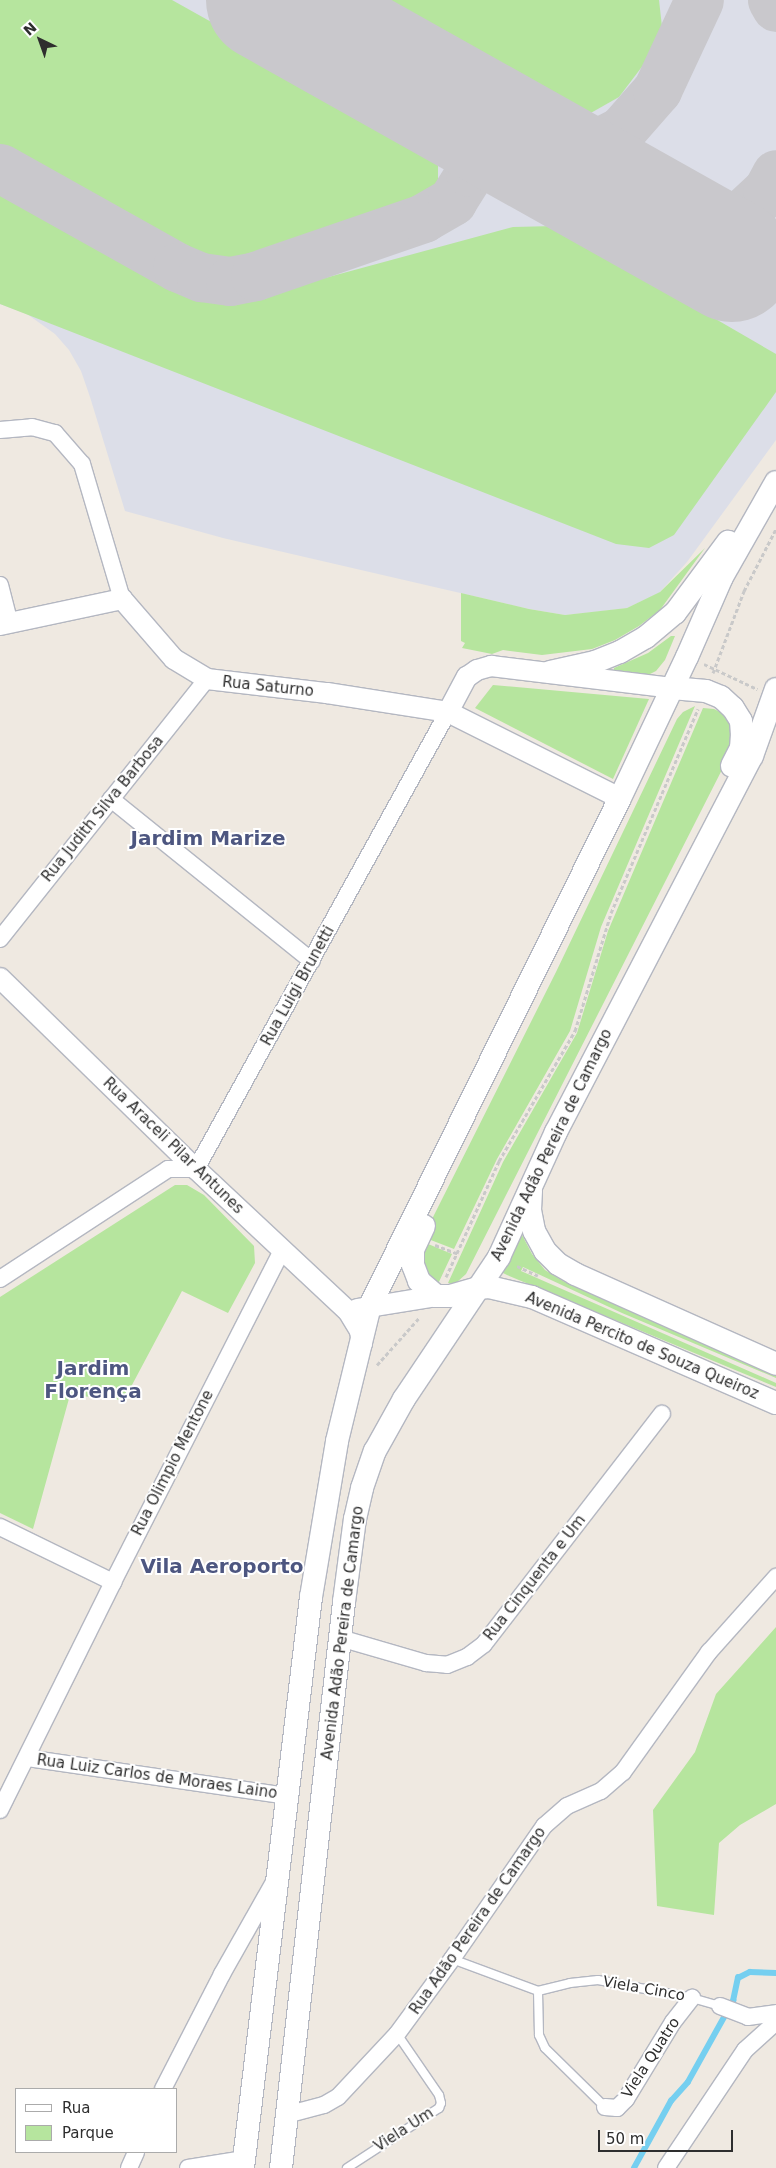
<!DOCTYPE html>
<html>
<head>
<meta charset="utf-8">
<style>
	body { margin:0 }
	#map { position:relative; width:776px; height:2168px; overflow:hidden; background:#efe9e1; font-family:"DejaVu Sans",sans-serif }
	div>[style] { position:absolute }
	.airport>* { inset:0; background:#dcdee8 }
	.green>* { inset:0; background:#b6e59e }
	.stream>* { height:5.5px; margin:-2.75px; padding:0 2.75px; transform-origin:2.75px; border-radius:2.75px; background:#75cff0 }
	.taxiway>* { height:49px; margin:-24.5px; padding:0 24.5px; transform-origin:24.5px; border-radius:24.5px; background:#c9c8cc }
	.runway>* { height:122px; margin:-61px; padding:0 61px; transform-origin:61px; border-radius:61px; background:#c9c8cc }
	.path>* { height:3px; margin-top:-1.5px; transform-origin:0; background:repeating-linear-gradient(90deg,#c9c9c9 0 4px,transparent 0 6.5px) }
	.roads { filter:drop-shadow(1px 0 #b4b7c1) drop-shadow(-1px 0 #b4b7c1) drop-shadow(0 1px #b4b7c1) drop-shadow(0 -1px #b4b7c1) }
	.service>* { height:8px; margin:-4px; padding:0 4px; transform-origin:4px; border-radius:4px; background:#fff }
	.minor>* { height:16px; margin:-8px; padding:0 8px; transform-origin:8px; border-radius:8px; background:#fff }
	.tertiary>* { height:20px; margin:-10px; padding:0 10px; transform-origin:10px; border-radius:10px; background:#fff }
	.secondary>* { height:22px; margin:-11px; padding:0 11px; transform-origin:11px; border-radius:11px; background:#fff }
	span { translate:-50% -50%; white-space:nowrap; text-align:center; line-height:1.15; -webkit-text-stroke:4px #fff; paint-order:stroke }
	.street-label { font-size:15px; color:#2e2e2e }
	.district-label { font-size:20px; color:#4d5680; font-weight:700 }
	.legend { position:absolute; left:15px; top:2088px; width:162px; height:65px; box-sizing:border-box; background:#fff; border:1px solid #ababab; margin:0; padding:6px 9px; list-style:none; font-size:15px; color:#2e2e2e }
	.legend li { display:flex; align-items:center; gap:10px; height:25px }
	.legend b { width:25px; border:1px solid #ababab }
	.north { position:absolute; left:15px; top:15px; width:50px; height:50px; -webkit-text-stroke:4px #fff; paint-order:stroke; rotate:318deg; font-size:14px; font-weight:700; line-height:20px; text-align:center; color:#2e2e2e }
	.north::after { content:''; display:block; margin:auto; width:18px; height:22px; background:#2e2e2e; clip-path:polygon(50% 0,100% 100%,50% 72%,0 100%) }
	.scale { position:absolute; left:598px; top:2130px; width:135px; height:22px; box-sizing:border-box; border:2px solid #2e2e2e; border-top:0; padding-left:6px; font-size:15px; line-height:18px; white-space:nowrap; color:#2e2e2e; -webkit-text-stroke:4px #fff; paint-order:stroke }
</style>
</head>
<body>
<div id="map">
	<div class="airport">
		<div style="clip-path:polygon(0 0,776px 0,776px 440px,687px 562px,659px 593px,627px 608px,595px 612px,565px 615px,529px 609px,223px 538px,125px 511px,90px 397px,81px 371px,69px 350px,55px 334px,27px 314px,0 304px)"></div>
	</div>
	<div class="green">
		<div style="clip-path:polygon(0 0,172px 0,426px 142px,438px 160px,438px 182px,430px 200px,414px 210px,237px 261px,213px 262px,191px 253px,0 145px)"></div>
		<div style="clip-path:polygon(333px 0,659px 0,662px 27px,644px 64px,619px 97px,589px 114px,554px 117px,524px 107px)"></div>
		<div style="clip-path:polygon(0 191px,175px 289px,209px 301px,251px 298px,513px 227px,555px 226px,776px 354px,776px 392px,674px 535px,649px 548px,616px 544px,0 304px)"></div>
		<div style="clip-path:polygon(705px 548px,660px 610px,639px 626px,615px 640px,592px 649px,542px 655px,503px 650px,492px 654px,462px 648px,465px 643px,461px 641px,461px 593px,529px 609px,565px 615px,627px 608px,660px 592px)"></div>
		<div style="clip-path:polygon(671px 636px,675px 636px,665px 660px,656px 671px,648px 675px,614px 671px,614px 668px,648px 653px)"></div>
		<div style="clip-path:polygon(493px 685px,649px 699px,613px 779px,475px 708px)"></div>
		<div style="clip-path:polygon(695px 706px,601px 927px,570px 1031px,497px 1159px,454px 1249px,423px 1237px,556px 972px,677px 719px,683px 712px)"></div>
		<div style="clip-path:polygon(703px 708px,714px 709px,726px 715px,732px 724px,732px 750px,466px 1274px,456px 1283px,448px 1283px,503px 1162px,577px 1033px,608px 931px)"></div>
		<div style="clip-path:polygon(175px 1185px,187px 1185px,204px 1195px,254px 1246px,255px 1263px,228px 1313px,182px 1291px,124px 1400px,70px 1395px,33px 1529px,0 1513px,0 1297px)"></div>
		<div style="clip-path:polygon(521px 1233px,532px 1254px,545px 1270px,563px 1281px,776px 1375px,776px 1378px,622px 1313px,523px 1267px,521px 1271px,776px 1383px,776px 1387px,507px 1275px,503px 1273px,502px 1269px)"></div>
		<div style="clip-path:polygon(421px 1241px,452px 1254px,438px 1284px,431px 1283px,418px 1249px)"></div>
		<div style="clip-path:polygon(776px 1627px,776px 1804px,740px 1825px,719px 1843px,714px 1915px,657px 1906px,653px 1810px,695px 1752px,716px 1694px)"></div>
	</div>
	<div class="stream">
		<div style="left:634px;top:2168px;width:77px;rotate:-61.1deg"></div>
		<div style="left:671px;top:2101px;width:25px;rotate:-48deg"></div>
		<div style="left:688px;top:2082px;width:93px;rotate:-60.9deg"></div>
		<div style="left:733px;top:2001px;width:24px;rotate:-78deg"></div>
		<div style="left:738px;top:1978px;width:13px;rotate:-27deg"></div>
		<div style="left:750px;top:1972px;width:26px;rotate:2deg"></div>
	</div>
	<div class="taxiway">
		<div style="left:772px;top:0;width:8px;rotate:60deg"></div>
		<div style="left:526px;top:145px;width:65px;rotate:0.9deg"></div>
		<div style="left:591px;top:146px;width:34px;rotate:-27deg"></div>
		<div style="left:621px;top:131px;width:55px;rotate:-48.7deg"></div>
		<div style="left:657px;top:90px;width:99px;rotate:-65deg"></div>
		<div style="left:0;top:168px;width:203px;rotate:29.2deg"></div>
		<div style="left:177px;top:267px;width:26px;rotate:23deg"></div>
		<div style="left:201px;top:277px;width:29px;rotate:8deg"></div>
		<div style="left:230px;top:281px;width:25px;rotate:-11deg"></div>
		<div style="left:255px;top:276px;width:178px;rotate:-19deg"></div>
		<div style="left:423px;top:218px;width:34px;rotate:-30deg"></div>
		<div style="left:452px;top:201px;width:34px;rotate:-58deg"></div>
		<div style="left:470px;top:172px;width:37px;rotate:-92deg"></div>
		<div style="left:469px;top:135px;width:39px;rotate:-120deg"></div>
		<div style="left:672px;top:227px;width:45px;rotate:-1.3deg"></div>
		<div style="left:717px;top:226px;width:29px;rotate:-27deg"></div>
		<div style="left:743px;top:213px;width:33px;rotate:-43deg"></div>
		<div style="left:767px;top:191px;width:19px;rotate:-62deg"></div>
	</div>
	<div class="runway">
		<div style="left:267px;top:0;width:533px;rotate:29.31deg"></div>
	</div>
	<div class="path">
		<div style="left:704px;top:664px;width:59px;rotate:25.3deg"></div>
		<div style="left:713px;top:673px;width:88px;rotate:-69.3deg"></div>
		<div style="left:744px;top:591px;width:70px;rotate:-62.7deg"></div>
		<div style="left:435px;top:1245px;width:25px;rotate:21deg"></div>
		<div style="left:517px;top:1266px;width:23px;rotate:25deg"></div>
		<div style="left:446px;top:1277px;width:128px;rotate:-65.4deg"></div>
		<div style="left:499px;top:1161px;width:151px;rotate:-59.7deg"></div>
		<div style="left:575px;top:1031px;width:123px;rotate:-73deg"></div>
		<div style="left:611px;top:913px;width:222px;rotate:-66.9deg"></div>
		<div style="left:377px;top:1365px;width:63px;rotate:-48.2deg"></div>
	</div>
	<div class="roads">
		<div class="service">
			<div style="left:452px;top:1959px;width:92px;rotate:20.4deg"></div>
			<div style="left:538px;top:1991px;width:33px;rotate:-14deg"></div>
			<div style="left:570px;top:1983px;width:28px;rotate:-6deg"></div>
			<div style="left:598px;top:1980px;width:96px;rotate:10.8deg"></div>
			<div style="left:692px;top:1998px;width:29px;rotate:16deg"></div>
			<div style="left:538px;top:1991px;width:44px;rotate:88.7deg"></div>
			<div style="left:539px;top:2035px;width:14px;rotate:65deg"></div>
			<div style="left:545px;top:2048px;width:84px;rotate:44.5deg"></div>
			<div style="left:347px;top:2168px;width:110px;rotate:-33.1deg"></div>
			<div style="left:439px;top:2108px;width:5px;rotate:-68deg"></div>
			<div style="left:441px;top:2103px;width:8px;rotate:-104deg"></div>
			<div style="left:439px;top:2095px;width:74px;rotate:-124.5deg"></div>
		</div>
		<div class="minor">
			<div style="left:0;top:430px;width:32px;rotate:-5deg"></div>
			<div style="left:32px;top:427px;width:24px;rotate:15deg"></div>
			<div style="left:55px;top:433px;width:41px;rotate:48.9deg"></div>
			<div style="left:82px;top:464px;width:141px;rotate:73.5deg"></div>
			<div style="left:0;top:585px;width:40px;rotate:75.6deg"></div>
			<div style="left:111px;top:799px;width:258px;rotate:38.9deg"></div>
			<div style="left:0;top:939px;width:332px;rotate:-51.5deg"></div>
			<div style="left:0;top:1279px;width:201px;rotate:-33.2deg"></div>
			<div style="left:168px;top:1169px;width:28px"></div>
			<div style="left:196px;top:1169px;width:522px;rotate:-61.13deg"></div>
			<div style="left:0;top:1527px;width:126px;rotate:26deg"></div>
			<div style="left:340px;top:1638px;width:90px;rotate:16.2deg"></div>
			<div style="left:426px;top:1663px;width:21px;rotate:5deg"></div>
			<div style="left:447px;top:1665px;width:22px;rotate:-22deg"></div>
			<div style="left:467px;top:1657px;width:21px;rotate:-37deg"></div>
			<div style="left:484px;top:1644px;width:291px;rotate:-52.3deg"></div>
			<div style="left:27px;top:1758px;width:263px;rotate:8.3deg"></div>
			<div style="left:0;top:1810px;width:254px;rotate:-63.6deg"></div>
			<div style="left:113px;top:1582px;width:373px;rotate:-63deg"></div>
			<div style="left:720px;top:2006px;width:30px;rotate:21deg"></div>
			<div style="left:748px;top:2017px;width:28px;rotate:-8deg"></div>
			<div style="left:163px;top:2089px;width:129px;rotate:-62.8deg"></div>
			<div style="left:222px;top:1974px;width:106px;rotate:-60.5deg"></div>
			<div style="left:605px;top:2107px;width:12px;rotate:5deg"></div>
			<div style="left:617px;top:2108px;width:13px;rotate:-45deg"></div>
			<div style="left:626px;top:2099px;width:90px;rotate:-58.6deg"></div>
			<div style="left:673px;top:2022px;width:31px;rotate:-52deg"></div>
			<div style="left:286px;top:2115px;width:39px;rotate:-15deg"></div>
			<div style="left:324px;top:2105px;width:16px;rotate:-30deg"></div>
			<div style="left:338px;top:2097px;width:86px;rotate:-46.9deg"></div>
			<div style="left:397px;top:2034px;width:93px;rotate:-53.7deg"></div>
			<div style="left:452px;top:1959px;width:162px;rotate:-55.3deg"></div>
			<div style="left:544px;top:1826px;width:30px;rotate:-41deg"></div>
			<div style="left:567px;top:1806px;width:37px;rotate:-24deg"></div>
			<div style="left:601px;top:1791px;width:29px;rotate:-41deg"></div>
			<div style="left:623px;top:1772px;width:148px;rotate:-54.4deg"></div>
			<div style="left:709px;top:1652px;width:101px;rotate:-48.2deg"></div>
			<div style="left:129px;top:2168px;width:17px;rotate:-66deg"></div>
			<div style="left:188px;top:2168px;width:57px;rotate:-9.1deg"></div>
			<div style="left:666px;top:2168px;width:142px;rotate:-56.2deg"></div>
			<div style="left:745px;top:2050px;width:42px;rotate:-42.1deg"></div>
		</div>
		<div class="tertiary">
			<div style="left:0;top:625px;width:125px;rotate:-12deg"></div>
			<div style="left:122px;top:599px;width:79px;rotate:49.1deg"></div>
			<div style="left:174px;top:659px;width:39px;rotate:31deg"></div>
			<div style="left:207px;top:679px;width:121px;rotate:6.7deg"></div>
			<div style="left:327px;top:693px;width:122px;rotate:8.9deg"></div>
			<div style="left:448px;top:712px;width:192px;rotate:26.6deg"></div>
			<div style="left:448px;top:712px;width:40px;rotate:-62deg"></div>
			<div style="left:467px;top:677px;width:12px;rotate:-35deg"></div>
			<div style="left:477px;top:670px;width:15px;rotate:-16deg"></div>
			<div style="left:491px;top:666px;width:182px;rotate:6.9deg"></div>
			<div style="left:0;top:978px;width:274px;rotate:44.3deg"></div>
			<div style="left:196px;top:1169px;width:208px;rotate:43.1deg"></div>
			<div style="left:348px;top:1311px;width:23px;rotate:59deg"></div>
			<div style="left:360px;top:1331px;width:13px;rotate:81deg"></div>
			<div style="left:357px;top:1309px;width:80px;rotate:-9.3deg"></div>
		</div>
		<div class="secondary">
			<div style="left:550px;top:672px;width:46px;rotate:-12.5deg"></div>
			<div style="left:595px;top:662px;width:27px;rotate:-22deg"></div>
			<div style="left:620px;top:652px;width:30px;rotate:-30deg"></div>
			<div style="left:646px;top:637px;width:38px;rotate:-40deg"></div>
			<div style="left:675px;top:613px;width:89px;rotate:-53.3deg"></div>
			<div style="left:672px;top:688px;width:34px;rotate:5deg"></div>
			<div style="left:706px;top:691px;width:16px;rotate:22deg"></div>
			<div style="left:721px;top:697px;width:16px;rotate:43deg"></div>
			<div style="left:733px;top:708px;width:15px;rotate:58deg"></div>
			<div style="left:741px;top:721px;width:13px;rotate:86deg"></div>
			<div style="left:742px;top:734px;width:14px;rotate:94deg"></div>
			<div style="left:741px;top:748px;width:20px;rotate:117deg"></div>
			<div style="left:531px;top:1191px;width:19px;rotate:93deg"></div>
			<div style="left:530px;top:1210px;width:21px;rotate:79deg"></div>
			<div style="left:534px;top:1231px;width:23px;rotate:61deg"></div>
			<div style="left:545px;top:1251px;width:18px;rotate:45deg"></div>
			<div style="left:558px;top:1264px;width:20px;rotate:30deg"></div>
			<div style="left:575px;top:1274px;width:220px;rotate:24.1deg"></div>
			<div style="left:424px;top:1226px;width:26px;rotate:115deg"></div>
			<div style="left:413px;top:1250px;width:15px;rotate:90deg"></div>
			<div style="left:413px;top:1265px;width:17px;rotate:69deg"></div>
			<div style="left:419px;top:1281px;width:23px;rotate:41deg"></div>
			<div style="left:436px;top:1296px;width:14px"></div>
			<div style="left:450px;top:1296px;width:29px;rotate:-16deg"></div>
			<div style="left:478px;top:1288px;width:11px;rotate:-5deg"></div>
			<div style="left:489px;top:1287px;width:44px;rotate:13.1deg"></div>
			<div style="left:532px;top:1297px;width:266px;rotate:23.5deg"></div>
			<div style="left:243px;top:2168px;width:575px;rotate:-83.21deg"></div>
			<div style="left:311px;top:1597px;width:158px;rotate:-80.5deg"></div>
			<div style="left:337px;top:1441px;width:139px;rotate:-76.3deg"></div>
			<div style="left:370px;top:1306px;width:566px;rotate:-63.8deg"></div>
			<div style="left:620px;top:798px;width:156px;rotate:-64.6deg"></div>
			<div style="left:687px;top:657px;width:87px;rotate:-66.4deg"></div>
			<div style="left:722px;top:577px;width:109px;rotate:-60.4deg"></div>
			<div style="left:281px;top:2168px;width:569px;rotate:-83.65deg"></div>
			<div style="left:344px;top:1602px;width:84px;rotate:-82.5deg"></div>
			<div style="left:355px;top:1519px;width:32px;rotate:-77deg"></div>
			<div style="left:362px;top:1488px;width:39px;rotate:-71deg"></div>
			<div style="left:375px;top:1451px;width:60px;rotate:-60.9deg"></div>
			<div style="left:404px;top:1399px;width:171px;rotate:-56.2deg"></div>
			<div style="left:499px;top:1257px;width:137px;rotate:-65.5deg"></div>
			<div style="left:556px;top:1132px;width:424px;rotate:-62.5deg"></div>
			<div style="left:752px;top:756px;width:71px;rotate:-70.3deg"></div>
		</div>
	</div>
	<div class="street-label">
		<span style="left:268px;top:687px;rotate:6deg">Rua Saturno</span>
		<span style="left:103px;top:809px;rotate:-51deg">Rua Judith Silva Barbosa</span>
		<span style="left:298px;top:986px;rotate:-61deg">Rua Luigi Brunetti</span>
		<span style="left:552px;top:1145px;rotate:-64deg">Avenida Adão Pereira de Camargo</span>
		<span style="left:173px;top:1146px;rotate:44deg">Rua Araceli Pilar Antunes</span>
		<span style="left:642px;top:1346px;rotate:23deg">Avenida Percito de Souza Queiroz</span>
		<span style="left:173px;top:1463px;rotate:-63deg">Rua Olimpio Mentone</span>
		<span style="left:535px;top:1578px;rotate:-52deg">Rua Cinquenta e Um</span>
		<span style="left:343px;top:1633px;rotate:-83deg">Avenida Adão Pereira de Camargo</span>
		<span style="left:157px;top:1777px;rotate:8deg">Rua Luiz Carlos de Moraes Laino</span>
		<span style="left:478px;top:1921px;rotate:-55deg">Rua Adão Pereira de Camargo</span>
		<span style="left:644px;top:1989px;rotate:10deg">Viela Cinco</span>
		<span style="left:651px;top:2058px;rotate:-57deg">Viela Quatro</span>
		<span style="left:404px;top:2130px;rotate:-33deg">Viela Um</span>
	</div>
	<div class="district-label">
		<span style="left:208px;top:838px">Jardim Marize</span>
		<span style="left:93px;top:1380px">Jardim<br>Florença</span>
		<span style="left:222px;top:1566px">Vila Aeroporto</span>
	</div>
	<ul class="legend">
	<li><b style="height:6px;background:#fff"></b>Rua</li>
	<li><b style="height:14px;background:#b6e59e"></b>Parque</li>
	</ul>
	<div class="north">N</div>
	<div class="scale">50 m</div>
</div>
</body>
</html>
